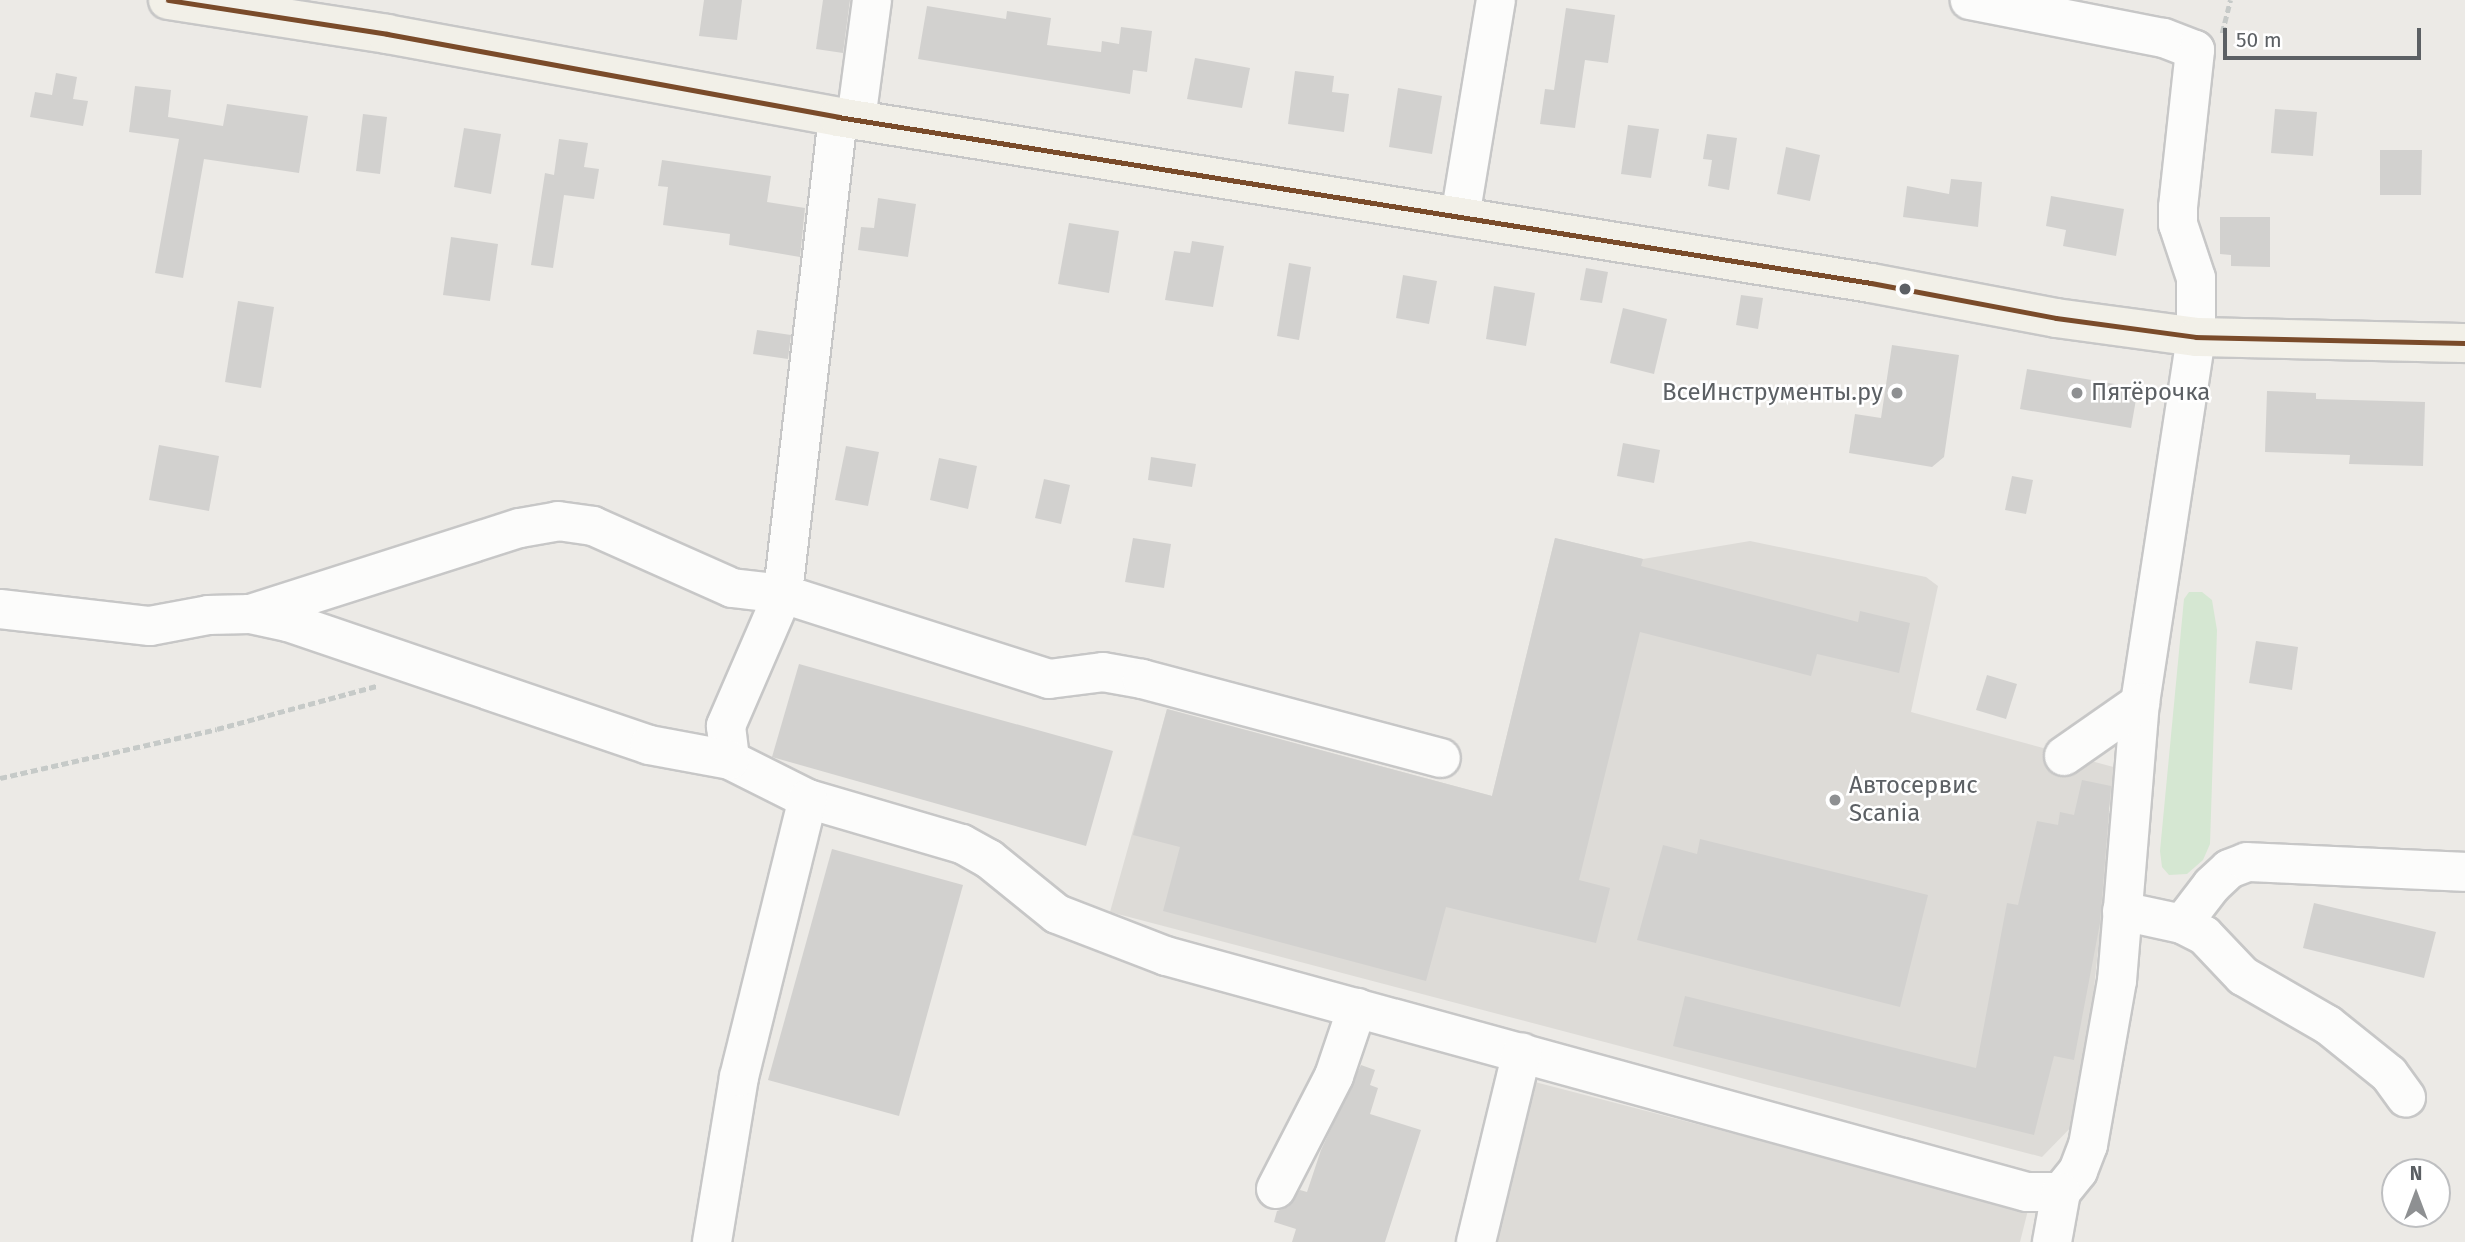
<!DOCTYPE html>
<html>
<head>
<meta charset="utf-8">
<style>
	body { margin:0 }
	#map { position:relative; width:2465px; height:1242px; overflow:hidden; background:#eceae6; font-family:"Fira Sans",sans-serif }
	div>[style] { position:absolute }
	.industrial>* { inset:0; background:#dddbd7 }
	.green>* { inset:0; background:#d5e7d2 }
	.building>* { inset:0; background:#d2d1cf }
	.path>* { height:4.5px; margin-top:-2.25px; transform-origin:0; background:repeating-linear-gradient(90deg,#c6cac8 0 7px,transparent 0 10.5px) }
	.roads { filter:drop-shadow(2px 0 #c7c7c7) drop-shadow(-2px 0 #c7c7c7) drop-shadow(0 2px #c7c7c7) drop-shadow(0 -2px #c7c7c7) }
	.minor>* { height:38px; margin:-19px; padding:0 19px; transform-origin:19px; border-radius:19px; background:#fcfcfb }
	.major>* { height:38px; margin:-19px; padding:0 19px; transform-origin:19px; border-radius:19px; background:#f2f0e8 }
	.bus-1>* { height:5px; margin:-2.5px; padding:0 2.5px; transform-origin:2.5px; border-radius:2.5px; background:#7a4b2a }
	.dots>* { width:19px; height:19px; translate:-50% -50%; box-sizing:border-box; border:4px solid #fff; border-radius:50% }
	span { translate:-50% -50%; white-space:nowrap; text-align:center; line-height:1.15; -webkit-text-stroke:5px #fff; paint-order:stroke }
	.poi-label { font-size:24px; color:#5c6064 }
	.right { translate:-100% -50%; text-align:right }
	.left { translate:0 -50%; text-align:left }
	.north { position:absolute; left:2381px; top:1158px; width:70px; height:70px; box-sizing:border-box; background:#fff; border:2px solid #bebfc1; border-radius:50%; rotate:0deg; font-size:19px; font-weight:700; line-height:28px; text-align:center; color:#5c6064 }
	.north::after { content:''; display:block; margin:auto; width:24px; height:32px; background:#8e9092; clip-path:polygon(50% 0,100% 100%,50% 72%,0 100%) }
	.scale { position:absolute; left:2223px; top:28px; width:198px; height:32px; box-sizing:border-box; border:4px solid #5c6064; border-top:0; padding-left:9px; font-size:21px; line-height:24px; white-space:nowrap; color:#5c6064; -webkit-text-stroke:5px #fff; paint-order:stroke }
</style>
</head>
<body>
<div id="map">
	<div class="industrial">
		<div style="clip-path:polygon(1555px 538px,1643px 559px,1750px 541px,1926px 577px,1938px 586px,1911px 712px,2117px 768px,2108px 813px,2121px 816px,2104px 895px,2080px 1118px,2042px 1157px,1110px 912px,1167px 709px,1492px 796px)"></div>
		<div style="clip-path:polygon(1531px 1081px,2028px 1210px,2020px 1242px,1488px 1242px)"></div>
	</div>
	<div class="green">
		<div style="clip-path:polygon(2189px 592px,2202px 592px,2212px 600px,2217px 630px,2210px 844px,2203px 860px,2187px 874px,2169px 875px,2162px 867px,2160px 851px,2184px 599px)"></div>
	</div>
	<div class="building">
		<div style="clip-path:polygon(704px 0,742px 0,737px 40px,699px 36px)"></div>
		<div style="clip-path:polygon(823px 0,850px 0,843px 53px,816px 49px)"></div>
		<div style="clip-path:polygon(927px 6px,1006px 19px,1007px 11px,1051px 18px,1047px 45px,1101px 52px,1102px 41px,1119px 44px,1121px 27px,1152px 31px,1147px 72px,1133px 70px,1130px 94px,918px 59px)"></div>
		<div style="clip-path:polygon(1566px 8px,1615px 15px,1608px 63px,1585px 60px,1575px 128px,1540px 124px,1545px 89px,1554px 90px)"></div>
		<div style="clip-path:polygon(1195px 58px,1250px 68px,1242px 108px,1187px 99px)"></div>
		<div style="clip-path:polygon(1295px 71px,1334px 76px,1332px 92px,1349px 94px,1344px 132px,1288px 124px)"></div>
		<div style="clip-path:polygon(56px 73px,77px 77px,73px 99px,88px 101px,83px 126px,30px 117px,35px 92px,52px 95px)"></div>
		<div style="clip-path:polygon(135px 86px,171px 90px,168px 117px,223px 126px,227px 104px,308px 116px,299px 173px,204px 159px,183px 278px,155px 273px,179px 139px,129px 132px)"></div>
		<div style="clip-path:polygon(1398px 88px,1442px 96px,1432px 154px,1389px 147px)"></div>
		<div style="clip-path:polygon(2275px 109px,2317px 112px,2313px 156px,2271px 153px)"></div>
		<div style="clip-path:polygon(363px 114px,387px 117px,380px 174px,356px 171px)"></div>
		<div style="clip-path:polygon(1628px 125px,1659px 129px,1651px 178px,1621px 174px)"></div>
		<div style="clip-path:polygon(464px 128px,501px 134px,491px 194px,454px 187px)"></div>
		<div style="clip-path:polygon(1707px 134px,1737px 138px,1729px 190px,1708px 186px,1712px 160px,1703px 159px)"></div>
		<div style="clip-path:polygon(559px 139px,588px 143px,584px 167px,599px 169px,594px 199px,564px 195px,553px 268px,531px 265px,545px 173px,554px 175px)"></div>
		<div style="clip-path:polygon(1786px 147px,1820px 155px,1810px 201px,1777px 194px)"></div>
		<div style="clip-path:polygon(2380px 150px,2422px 150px,2421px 195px,2380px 195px)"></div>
		<div style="clip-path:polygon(662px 160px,771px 176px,767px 202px,805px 208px,800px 257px,729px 245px,730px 234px,663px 225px,668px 187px,658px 186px)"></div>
		<div style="clip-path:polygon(1951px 179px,1982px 182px,1978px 227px,1903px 217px,1907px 186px,1949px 194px)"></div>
		<div style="clip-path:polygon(2051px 196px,2124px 209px,2116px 256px,2063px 246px,2066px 230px,2046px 226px)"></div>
		<div style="clip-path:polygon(878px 198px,916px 204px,908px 257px,858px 250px,861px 227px,874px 228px)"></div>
		<div style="clip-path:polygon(2220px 217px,2270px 217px,2270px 267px,2231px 266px,2231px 255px,2220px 254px)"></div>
		<div style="clip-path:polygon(1069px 223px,1119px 231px,1109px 293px,1058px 284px)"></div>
		<div style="clip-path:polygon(451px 237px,498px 244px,490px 301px,443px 295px)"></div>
		<div style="clip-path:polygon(1192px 241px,1224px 246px,1213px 307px,1165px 300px,1174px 251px,1190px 253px)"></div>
		<div style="clip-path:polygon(1289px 263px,1311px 267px,1299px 340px,1277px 336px)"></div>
		<div style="clip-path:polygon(1586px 268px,1608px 272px,1602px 303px,1580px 300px)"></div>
		<div style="clip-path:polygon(1403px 275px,1437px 281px,1429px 324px,1396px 318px)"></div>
		<div style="clip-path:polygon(1494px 286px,1535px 293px,1526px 346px,1486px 339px)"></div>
		<div style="clip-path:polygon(1741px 295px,1763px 298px,1758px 329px,1736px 325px)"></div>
		<div style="clip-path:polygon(238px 301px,274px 307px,261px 388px,225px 382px)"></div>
		<div style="clip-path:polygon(1623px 308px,1667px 319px,1654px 374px,1610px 363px)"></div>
		<div style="clip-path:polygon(757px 330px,791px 335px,788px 359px,753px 354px)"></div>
		<div style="clip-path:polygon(1892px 345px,1959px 355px,1944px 457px,1932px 467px,1849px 453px,1855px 414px,1881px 418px)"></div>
		<div style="clip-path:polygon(2027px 369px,2138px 388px,2131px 428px,2020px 409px)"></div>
		<div style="clip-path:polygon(2267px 391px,2316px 393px,2316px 399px,2425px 402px,2423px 466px,2349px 464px,2350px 455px,2265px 452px)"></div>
		<div style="clip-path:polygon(1623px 443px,1660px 450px,1654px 483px,1617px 476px)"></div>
		<div style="clip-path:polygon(159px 445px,219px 456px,209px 511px,149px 500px)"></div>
		<div style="clip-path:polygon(846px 446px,879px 452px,868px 506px,835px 500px)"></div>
		<div style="clip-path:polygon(1151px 457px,1196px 464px,1192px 487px,1148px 480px)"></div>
		<div style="clip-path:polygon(939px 458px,977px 466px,968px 509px,930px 500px)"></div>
		<div style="clip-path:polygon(2012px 476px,2033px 480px,2026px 514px,2005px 510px)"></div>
		<div style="clip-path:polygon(1044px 479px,1070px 485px,1061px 524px,1035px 518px)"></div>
		<div style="clip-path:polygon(1133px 538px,1171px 544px,1164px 588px,1125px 582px)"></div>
		<div style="clip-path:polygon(1555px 538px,1643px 559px,1641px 566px,1858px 622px,1860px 611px,1910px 623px,1899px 673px,1817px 654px,1811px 676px,1640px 632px,1579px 880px,1610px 888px,1596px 943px,1446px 907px,1426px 981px,1163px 911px,1180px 847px,1133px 835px,1167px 709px,1492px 796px)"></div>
		<div style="clip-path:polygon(2256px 641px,2298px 647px,2292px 690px,2249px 683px)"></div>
		<div style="clip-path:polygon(799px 664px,1113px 751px,1086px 846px,772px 757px)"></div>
		<div style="clip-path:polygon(1987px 675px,2017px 684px,2006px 719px,1976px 710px)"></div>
		<div style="clip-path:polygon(2082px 780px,2111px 786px,2100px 923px,2074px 1060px,2054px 1056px,2034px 1135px,1673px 1046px,1685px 996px,1976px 1068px,2007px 903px,2018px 905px,2037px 821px,2058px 825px,2060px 812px,2074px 815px)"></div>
		<div style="clip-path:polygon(1700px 839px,1928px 895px,1900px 1007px,1637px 940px,1663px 845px,1697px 854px)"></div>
		<div style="clip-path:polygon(832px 849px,963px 885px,899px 1116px,768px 1080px)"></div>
		<div style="clip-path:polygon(2314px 903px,2436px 932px,2424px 978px,2303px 948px)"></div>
		<div style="clip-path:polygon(1361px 1065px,1375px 1070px,1370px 1085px,1378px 1088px,1370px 1114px,1421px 1130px,1385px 1242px,1292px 1242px,1296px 1229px,1274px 1222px,1277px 1211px,1288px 1207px,1300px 1190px,1307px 1192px,1321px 1150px)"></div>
	</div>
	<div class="path">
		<div style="left:2222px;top:33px;width:34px;rotate:-76deg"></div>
		<div style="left:0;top:778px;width:222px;rotate:-12.7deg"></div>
		<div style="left:217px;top:729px;width:165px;rotate:-15.1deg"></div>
	</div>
	<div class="roads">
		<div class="minor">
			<div style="left:838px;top:117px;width:480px;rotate:96.6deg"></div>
			<div style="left:783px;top:594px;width:144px;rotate:113.4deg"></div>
			<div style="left:726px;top:726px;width:34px;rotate:83deg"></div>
			<div style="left:730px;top:760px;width:87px;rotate:26.6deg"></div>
			<div style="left:808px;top:799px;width:160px;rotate:16.3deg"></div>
			<div style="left:962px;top:844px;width:31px;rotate:29deg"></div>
			<div style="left:989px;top:859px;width:87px;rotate:39deg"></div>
			<div style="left:1057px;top:914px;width:117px;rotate:21.1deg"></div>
			<div style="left:1166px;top:956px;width:893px;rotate:15.33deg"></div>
			<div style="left:2027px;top:1192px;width:34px"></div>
			<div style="left:2061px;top:1192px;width:27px;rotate:-51deg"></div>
			<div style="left:2078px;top:1171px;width:28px;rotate:-69deg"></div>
			<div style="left:2088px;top:1145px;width:167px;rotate:-80deg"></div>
			<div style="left:2117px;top:981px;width:279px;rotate:-85.3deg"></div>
			<div style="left:2140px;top:703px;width:370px;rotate:-81.3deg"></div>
			<div style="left:2196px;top:337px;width:59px;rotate:-90deg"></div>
			<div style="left:2196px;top:278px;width:57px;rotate:-108.4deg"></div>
			<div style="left:2178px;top:224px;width:17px;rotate:-90deg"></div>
			<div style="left:2178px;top:207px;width:158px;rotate:-83.8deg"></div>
			<div style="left:2195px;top:50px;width:34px;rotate:-159deg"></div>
			<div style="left:2163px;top:38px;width:197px;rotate:-168.9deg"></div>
			<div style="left:856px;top:120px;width:121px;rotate:-82.4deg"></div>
			<div style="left:1460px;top:217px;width:220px;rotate:-80.6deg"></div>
			<div style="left:0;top:609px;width:151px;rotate:6.5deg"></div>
			<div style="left:150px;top:626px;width:59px;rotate:-10.7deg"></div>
			<div style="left:208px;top:615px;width:42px;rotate:-1.4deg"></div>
			<div style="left:250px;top:614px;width:39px;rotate:12deg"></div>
			<div style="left:288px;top:622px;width:381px;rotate:18.8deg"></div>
			<div style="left:649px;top:745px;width:82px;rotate:10.5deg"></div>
			<div style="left:250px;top:614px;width:283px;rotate:-17.7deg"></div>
			<div style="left:520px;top:528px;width:39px;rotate:-10deg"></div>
			<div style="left:558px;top:521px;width:35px;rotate:8deg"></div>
			<div style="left:593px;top:526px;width:152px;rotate:24deg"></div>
			<div style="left:732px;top:588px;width:51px;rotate:6.7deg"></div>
			<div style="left:783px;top:594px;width:279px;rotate:17.7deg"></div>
			<div style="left:1049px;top:679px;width:54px;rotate:-7.4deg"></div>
			<div style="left:1103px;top:672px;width:40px;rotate:10deg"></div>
			<div style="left:1142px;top:679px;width:309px;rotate:14.8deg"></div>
			<div style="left:2064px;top:756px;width:93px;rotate:-34.9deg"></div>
			<div style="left:2122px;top:911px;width:61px;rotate:12.2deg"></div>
			<div style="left:2182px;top:924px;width:25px;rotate:27deg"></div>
			<div style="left:2204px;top:935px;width:57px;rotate:46.4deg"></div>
			<div style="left:2243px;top:976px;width:98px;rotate:30deg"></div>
			<div style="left:2328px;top:1025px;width:78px;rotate:38.8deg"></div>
			<div style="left:2389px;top:1074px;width:29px;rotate:54deg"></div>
			<div style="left:2182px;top:924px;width:49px;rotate:-52.4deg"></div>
			<div style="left:2212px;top:885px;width:23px;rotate:-43deg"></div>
			<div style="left:2229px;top:869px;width:19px;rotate:-21deg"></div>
			<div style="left:2247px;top:862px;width:218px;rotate:2.6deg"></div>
			<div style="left:1276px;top:1189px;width:127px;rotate:-62.8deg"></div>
			<div style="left:1334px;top:1076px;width:72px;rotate:-71.3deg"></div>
			<div style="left:712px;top:1242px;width:167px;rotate:-80.7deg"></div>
			<div style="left:739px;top:1077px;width:286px;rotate:-76.1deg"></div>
			<div style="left:1476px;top:1242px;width:195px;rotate:-76.4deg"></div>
			<div style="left:2052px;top:1242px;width:51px;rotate:-79.8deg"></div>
		</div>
		<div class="major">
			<div style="left:168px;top:0;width:222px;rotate:8.8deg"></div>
			<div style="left:387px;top:34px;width:459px;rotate:10.4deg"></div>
			<div style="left:838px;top:117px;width:1046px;rotate:9.13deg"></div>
			<div style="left:1871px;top:283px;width:188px;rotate:10.7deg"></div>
			<div style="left:2056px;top:318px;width:141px;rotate:7.7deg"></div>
			<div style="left:2196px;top:337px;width:269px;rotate:1.3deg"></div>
		</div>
	</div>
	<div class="bus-1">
		<div style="left:168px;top:0;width:222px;rotate:8.8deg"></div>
		<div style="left:387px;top:34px;width:459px;rotate:10.4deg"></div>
		<div style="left:838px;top:117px;width:1046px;rotate:9.13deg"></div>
		<div style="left:1871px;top:283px;width:188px;rotate:10.7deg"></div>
		<div style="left:2056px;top:318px;width:141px;rotate:7.7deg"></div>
		<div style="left:2196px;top:337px;width:269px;rotate:1.3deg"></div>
	</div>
	<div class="dots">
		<div style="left:1905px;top:289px;background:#5c6064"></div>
		<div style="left:1897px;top:393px;background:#8e9092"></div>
		<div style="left:2077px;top:393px;background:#8e9092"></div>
		<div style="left:1835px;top:800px;background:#8e9092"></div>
	</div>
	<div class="poi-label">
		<span class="right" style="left:1883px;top:393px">ВсеИнструменты.ру</span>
		<span class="left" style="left:2091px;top:393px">Пятёрочка</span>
		<span class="left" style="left:1849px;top:800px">Автосервис<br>Scania</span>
	</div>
	<div class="north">N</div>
	<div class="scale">50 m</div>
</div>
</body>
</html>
